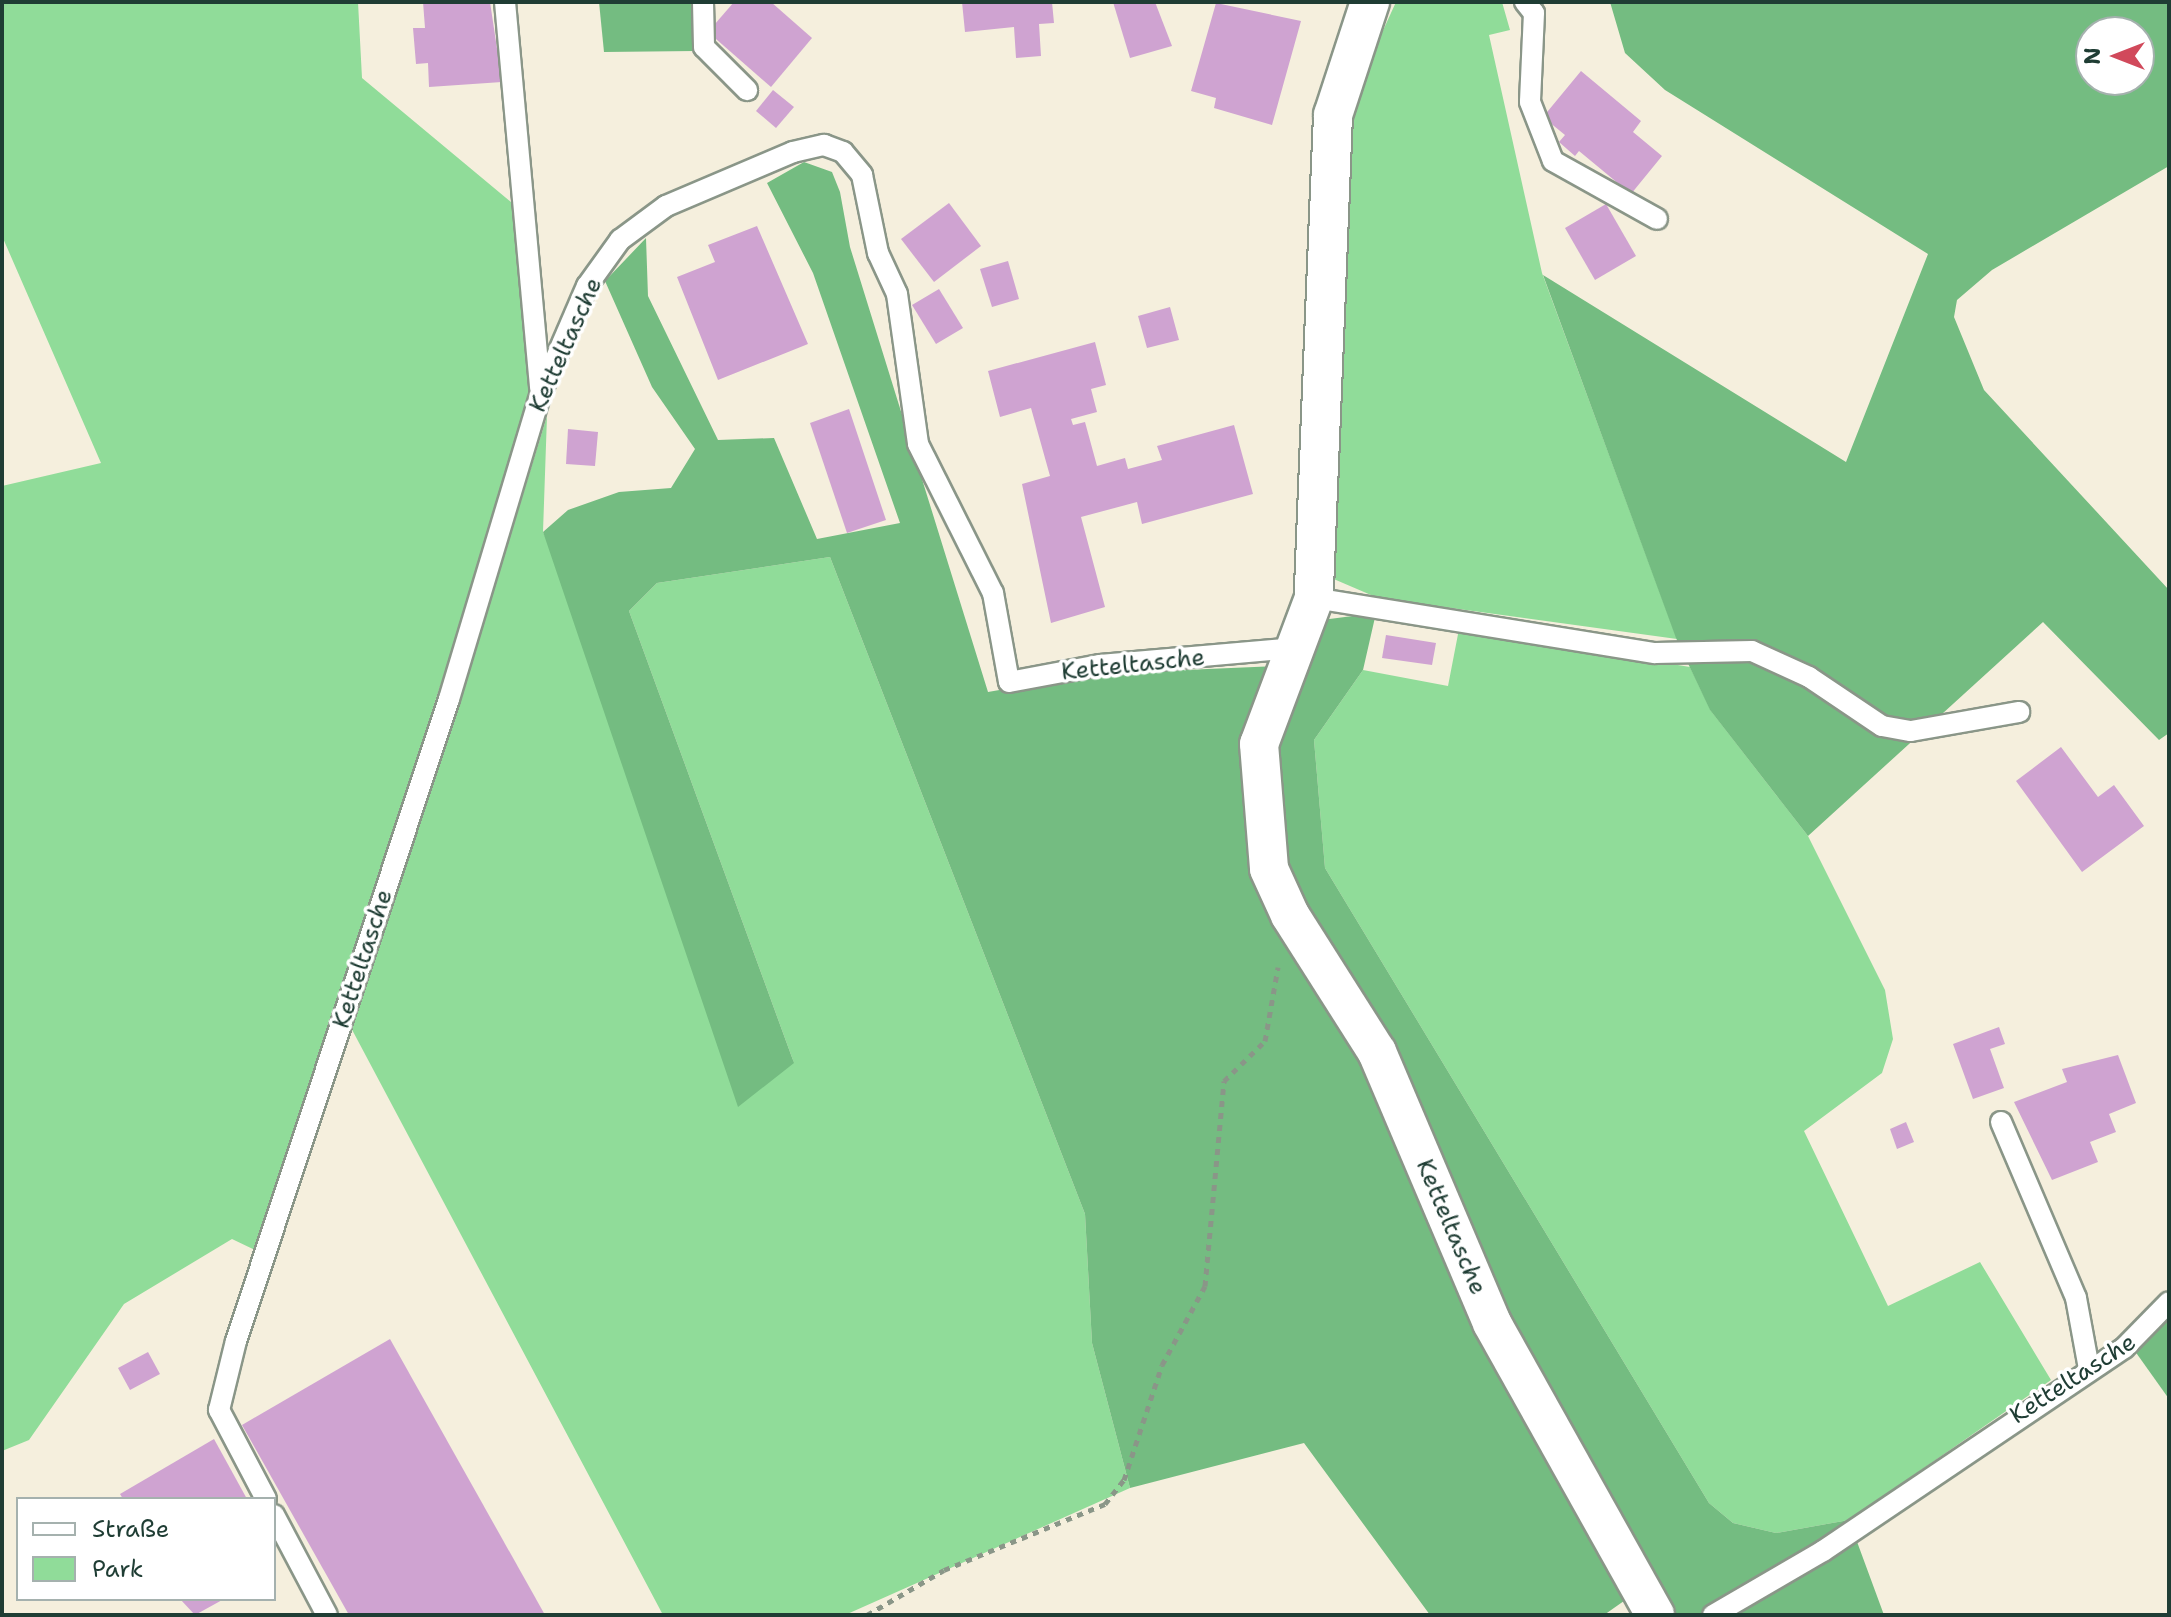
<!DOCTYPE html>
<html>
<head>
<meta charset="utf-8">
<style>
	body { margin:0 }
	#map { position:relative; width:2171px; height:1617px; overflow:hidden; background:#f5efdd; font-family:"Shantell Sans",sans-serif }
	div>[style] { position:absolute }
	.green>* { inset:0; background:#90dc99 }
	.forest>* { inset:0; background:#74bc81 }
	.building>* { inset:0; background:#cfa3d1 }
	.path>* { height:5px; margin-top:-2.5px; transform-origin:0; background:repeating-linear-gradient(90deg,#8a9688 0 6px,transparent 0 12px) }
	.roads { filter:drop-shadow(2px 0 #8a9688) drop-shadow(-2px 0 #8a9688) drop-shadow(0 2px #8a9688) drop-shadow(0 -2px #8a9688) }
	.lane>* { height:20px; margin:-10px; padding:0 10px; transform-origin:10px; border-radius:10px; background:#fff }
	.street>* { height:38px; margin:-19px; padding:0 19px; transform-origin:19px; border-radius:19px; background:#fff }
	span { translate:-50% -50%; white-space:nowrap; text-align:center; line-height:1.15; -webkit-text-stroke:7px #fff; paint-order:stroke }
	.street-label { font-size:24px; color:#1f3d34 }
	.frame { position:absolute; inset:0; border:4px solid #1f3d34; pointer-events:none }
	.legend { position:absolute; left:16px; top:1497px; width:260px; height:104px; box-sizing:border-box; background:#fff; border:2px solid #a5b1ae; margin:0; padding:10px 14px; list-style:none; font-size:24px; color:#1f3d34 }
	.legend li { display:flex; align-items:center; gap:16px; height:40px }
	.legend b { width:40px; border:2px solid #a5b1ae }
	.north { position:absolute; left:2075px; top:16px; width:80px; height:80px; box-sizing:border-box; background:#fff; border:2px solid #a5b1ae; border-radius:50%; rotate:270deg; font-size:22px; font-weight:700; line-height:32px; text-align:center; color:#1f3d34 }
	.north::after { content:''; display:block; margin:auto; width:28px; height:36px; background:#d1495b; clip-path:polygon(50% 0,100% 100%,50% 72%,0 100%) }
</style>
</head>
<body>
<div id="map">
	<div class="green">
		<div style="clip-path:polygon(2px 2px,358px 2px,362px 78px,523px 212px,535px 345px,531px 406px,257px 1251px,232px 1239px,124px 1304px,29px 1440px,2px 1451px,2px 486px,101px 463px,2px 236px)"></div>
		<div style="clip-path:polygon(1396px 2px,1502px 2px,1510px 30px,1489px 35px,1542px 273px,1677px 639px,1378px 598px,1329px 577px,1354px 94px)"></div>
		<div style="clip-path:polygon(547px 416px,543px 532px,794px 1063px,629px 611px,657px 583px,830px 557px,1085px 1214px,1092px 1343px,1130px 1488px,845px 1615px,663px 1615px,349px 1024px,453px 723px)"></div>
		<div style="clip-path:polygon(1459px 629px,1690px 667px,1711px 711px,1808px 836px,1885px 990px,1893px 1039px,1882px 1073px,1804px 1131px,1888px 1306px,1980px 1262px,2051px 1380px,1849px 1520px,1776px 1533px,1733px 1523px,1709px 1503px,1325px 868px,1314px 740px,1363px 670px,1448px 686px)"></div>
	</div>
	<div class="forest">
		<div style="clip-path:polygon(599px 2px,696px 2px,695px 51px,604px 52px)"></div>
		<div style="clip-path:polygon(evenodd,1610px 2px,2169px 2px,2169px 166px,1992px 270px,1957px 300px,1954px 317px,1984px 390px,2169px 590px,2169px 733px,2159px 740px,2043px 622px,1808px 836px,1710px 710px,1676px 638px,1543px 275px,1846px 462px,1928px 254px,1665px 90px,1625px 53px,1610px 2px,2091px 32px,2139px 32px,2139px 80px,2091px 80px,2091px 32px)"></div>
		<div style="clip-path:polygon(804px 162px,832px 172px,840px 192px,850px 247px,988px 692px,1090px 674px,1278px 666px,1265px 883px,1370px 1051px,1631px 1596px,1604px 1615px,1430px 1615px,1304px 1443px,1130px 1488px,1092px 1343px,1085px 1214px,830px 557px,657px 583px,629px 611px,794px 1063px,738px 1107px,543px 532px,568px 510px,619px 492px,671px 488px,695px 449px,652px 387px,605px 281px,646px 238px,648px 296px,718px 440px,774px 438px,817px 539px,900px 523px,813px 273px,767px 183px)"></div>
		<div style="clip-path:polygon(1376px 613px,1363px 670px,1314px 740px,1325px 868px,1709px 1503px,1733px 1523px,1776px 1533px,1849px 1520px,1884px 1615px,1660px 1615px,1293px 912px,1263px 771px,1314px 621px)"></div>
		<div style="clip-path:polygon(2169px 1313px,2169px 1399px,2132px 1347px)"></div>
	</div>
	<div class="building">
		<div style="clip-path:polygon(423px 2px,490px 2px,502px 82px,429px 87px,428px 63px,416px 64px,413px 28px,425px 28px)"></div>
		<div style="clip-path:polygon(734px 2px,771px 2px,812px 38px,771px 87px,708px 32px)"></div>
		<div style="clip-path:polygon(962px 2px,1052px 2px,1054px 23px,1039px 24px,1041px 56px,1016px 58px,1014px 27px,965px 32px)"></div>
		<div style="clip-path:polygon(1113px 2px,1155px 2px,1172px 46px,1130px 58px)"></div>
		<div style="clip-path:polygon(1216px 3px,1301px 21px,1272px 125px,1214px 108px,1216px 98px,1191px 91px)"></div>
		<div style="clip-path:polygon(1581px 71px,1641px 121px,1633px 132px,1662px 156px,1631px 194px,1579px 151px,1575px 156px,1559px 142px,1565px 135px,1543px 117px)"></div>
		<div style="clip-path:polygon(773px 90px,794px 107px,776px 128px,756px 111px)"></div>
		<div style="clip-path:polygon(949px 203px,981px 246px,934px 282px,901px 239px)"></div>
		<div style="clip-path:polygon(1606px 204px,1636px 256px,1595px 280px,1565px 228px)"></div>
		<div style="clip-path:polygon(757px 226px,808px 344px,718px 380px,677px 277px,715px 262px,708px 245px)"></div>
		<div style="clip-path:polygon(1008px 261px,1019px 299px,992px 307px,980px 269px)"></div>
		<div style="clip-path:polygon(939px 289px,963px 328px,936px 344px,912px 305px)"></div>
		<div style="clip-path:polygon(1170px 307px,1179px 340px,1147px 348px,1138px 316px)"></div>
		<div style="clip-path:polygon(1095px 342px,1106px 385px,1091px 389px,1097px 412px,1071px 419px,1073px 425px,1085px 422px,1097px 466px,1125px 458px,1128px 469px,1162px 460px,1157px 446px,1234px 425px,1253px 494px,1142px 524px,1137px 502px,1081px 517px,1105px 607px,1051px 623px,1022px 484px,1050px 476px,1031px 408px,1000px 417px,988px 371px)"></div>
		<div style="clip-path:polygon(849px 409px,886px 520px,847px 533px,810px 423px)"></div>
		<div style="clip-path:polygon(568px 429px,598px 432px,595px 466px,566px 464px)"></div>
		<div style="clip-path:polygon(1386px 635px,1436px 643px,1432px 665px,1382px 658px)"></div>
		<div style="clip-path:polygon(2061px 747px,2098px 797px,2114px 785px,2144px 826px,2082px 872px,2016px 781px)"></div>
		<div style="clip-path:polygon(1999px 1027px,2005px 1044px,1990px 1049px,2004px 1088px,1973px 1099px,1953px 1044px)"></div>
		<div style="clip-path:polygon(2118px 1055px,2136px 1103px,2109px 1114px,2116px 1132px,2090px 1142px,2098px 1162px,2052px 1180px,2014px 1102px,2067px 1082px,2062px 1069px)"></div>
		<div style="clip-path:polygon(1906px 1122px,1914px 1142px,1897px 1149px,1890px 1129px)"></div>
		<div style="clip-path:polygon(390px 1339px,545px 1615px,349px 1615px,242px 1425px)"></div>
		<div style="clip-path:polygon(148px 1352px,160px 1374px,130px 1390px,118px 1368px)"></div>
		<div style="clip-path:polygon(214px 1439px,247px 1499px,123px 1499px,120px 1494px)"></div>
		<div style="clip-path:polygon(180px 1599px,224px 1599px,195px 1615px)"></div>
	</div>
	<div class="path">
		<div style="left:867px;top:1615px;width:89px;rotate:-30.3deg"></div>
		<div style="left:944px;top:1570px;width:174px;rotate:-22.3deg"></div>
		<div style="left:1105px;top:1504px;width:31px;rotate:-52deg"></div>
		<div style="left:1124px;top:1480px;width:121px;rotate:-71.7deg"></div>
		<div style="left:1162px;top:1365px;width:90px;rotate:-61.4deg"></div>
		<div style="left:1205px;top:1286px;width:206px;rotate:-84.7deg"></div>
		<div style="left:1224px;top:1081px;width:57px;rotate:-44.3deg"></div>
		<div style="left:1265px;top:1041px;width:75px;rotate:-80deg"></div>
	</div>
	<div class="roads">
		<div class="lane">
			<div style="left:505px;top:2px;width:388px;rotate:84.8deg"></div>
			<div style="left:703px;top:2px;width:45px;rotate:88.7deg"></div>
			<div style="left:704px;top:47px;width:61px;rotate:45deg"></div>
			<div style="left:1525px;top:2px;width:14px;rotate:51deg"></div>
			<div style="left:1534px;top:13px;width:89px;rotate:92.6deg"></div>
			<div style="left:1530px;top:102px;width:63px;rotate:68.7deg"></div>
			<div style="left:1553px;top:161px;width:119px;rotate:29.1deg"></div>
			<div style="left:1314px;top:598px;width:345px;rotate:9.2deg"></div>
			<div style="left:1655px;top:653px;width:97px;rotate:-1.2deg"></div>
			<div style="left:1752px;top:651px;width:63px;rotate:24.5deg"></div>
			<div style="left:1809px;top:677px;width:88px;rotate:33.9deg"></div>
			<div style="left:1882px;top:726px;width:29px;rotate:10deg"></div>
			<div style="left:1911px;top:731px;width:110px;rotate:-10deg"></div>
			<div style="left:2001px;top:1122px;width:191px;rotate:66.9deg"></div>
			<div style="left:2076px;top:1298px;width:72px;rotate:79.6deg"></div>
			<div style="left:266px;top:1499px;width:101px;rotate:-117.8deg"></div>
			<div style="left:219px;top:1410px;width:71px;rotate:-76.2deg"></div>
			<div style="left:236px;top:1341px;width:676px;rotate:-71.65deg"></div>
			<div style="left:449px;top:699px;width:317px;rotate:-73.3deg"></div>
			<div style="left:540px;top:395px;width:119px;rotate:-66.7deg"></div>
			<div style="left:587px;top:286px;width:57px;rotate:-54.3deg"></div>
			<div style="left:620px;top:240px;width:57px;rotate:-36.5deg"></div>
			<div style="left:666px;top:206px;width:138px;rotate:-23deg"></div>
			<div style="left:793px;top:152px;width:32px;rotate:-13deg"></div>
			<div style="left:824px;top:145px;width:20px;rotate:20deg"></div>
			<div style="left:843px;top:152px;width:30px;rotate:50deg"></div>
			<div style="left:862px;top:175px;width:80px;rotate:78.4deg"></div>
			<div style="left:878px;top:253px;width:45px;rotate:65.1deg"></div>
			<div style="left:897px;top:294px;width:151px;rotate:82deg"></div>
			<div style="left:918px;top:444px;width:167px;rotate:63.3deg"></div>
			<div style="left:993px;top:593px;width:90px;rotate:79.8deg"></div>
			<div style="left:1009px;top:682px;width:93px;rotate:-10.6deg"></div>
			<div style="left:1100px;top:665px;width:194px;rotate:-5deg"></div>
			<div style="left:274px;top:1515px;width:113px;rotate:62.1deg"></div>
			<div style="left:1713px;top:1615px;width:127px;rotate:-30.2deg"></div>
			<div style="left:1823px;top:1551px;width:363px;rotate:-34deg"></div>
			<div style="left:2124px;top:1348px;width:64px;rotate:-45.6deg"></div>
		</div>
		<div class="street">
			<div style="left:1370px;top:2px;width:119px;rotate:108.1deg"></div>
			<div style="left:1333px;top:115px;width:483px;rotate:92.3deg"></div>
			<div style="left:1314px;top:598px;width:156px;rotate:110.6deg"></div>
			<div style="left:1259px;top:744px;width:125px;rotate:85.4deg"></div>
			<div style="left:1269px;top:869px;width:51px;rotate:65.5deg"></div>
			<div style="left:1290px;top:915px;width:162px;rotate:57.6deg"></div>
			<div style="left:1377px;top:1052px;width:294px;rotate:67deg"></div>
			<div style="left:1492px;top:1323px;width:334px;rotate:60.8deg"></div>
		</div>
	</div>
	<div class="street-label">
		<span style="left:566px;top:345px;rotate:-66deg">Ketteltasche</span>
		<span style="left:1133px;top:665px;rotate:-6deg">Ketteltasche</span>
		<span style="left:363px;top:959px;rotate:-72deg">Ketteltasche</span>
		<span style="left:1451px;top:1227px;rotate:67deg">Ketteltasche</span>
		<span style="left:2073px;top:1379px;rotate:-33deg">Ketteltasche</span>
	</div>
	<div class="frame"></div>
	<ul class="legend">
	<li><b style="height:10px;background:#fff"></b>Straße</li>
	<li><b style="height:22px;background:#90dc99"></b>Park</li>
	</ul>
	<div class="north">N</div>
</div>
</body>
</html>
